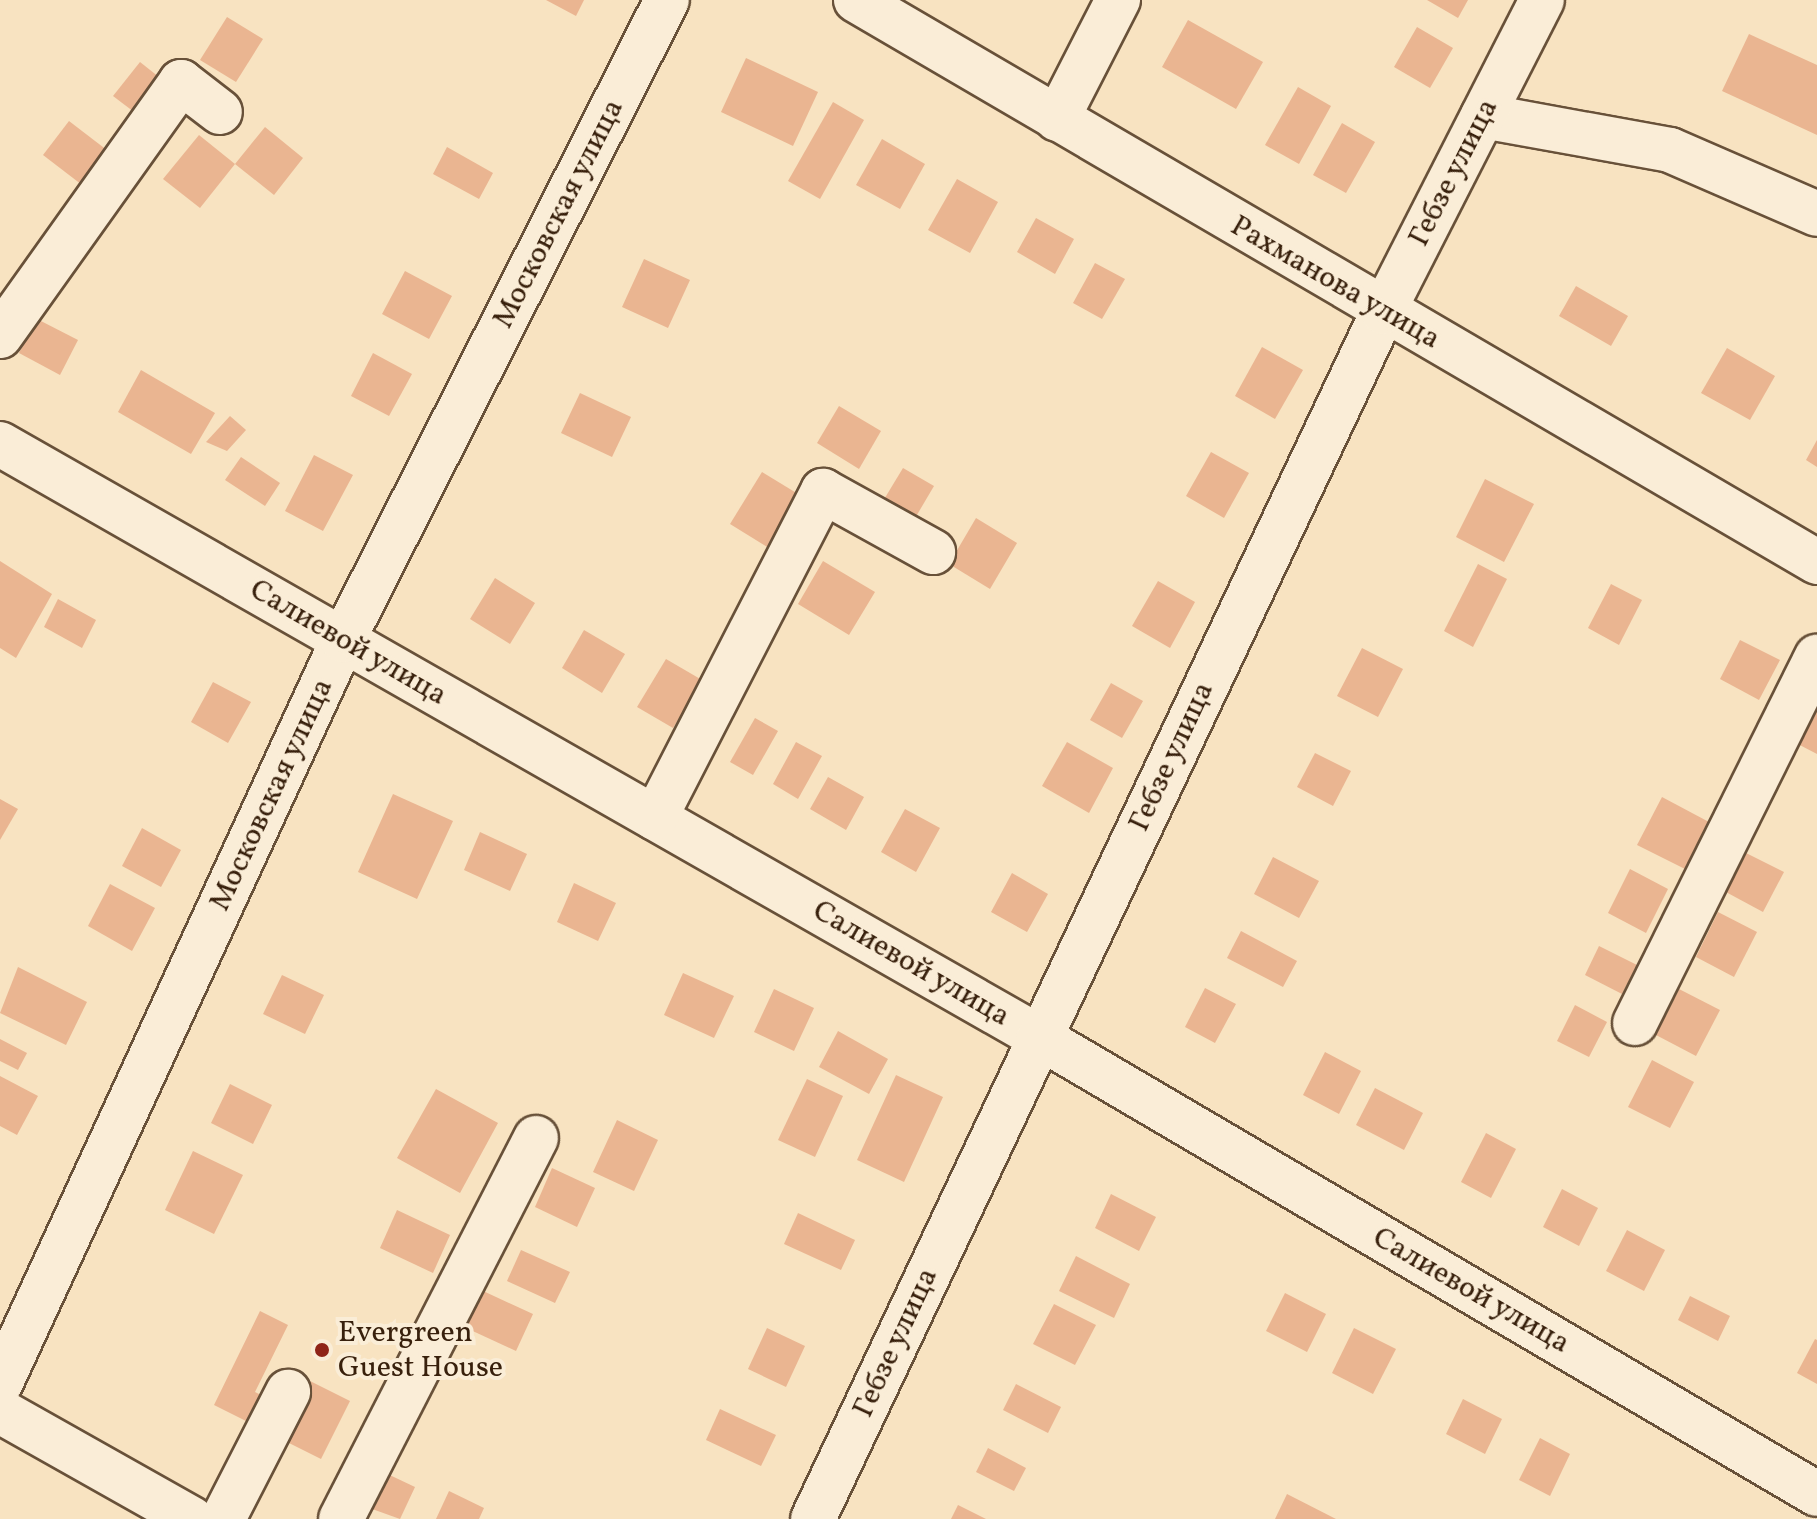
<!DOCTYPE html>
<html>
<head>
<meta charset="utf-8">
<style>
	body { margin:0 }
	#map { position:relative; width:1817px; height:1519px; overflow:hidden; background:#f8e3c1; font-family:Vollkorn,serif }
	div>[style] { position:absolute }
	.building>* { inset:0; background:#eab591 }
	.roads { filter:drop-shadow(2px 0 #685139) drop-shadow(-2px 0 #685139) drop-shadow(0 2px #685139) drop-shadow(0 -2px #685139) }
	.minor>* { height:44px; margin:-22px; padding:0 22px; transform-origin:22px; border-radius:22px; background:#faedd7 }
	.dots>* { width:22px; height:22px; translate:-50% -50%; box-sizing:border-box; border:4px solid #faedd7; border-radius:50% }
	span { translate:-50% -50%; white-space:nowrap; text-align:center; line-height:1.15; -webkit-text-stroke:8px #faedd7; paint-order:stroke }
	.street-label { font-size:30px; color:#38200c }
	.poi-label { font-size:30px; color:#38200c }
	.left { translate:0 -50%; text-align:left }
</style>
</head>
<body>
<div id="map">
	<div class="building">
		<div style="clip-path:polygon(546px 0,584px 0,576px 16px)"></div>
		<div style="clip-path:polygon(1427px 0,1468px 0,1458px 18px)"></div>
		<div style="clip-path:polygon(227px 17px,263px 39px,236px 82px,200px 60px)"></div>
		<div style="clip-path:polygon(1188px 20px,1263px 62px,1236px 109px,1162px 67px)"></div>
		<div style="clip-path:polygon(1417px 27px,1453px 48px,1430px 88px,1394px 67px)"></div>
		<div style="clip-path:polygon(1749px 34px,1817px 65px,1817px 135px,1722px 91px)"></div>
		<div style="clip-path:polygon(746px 58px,818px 92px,793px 146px,721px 112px)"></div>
		<div style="clip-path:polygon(140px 62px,164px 81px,138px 115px,113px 96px)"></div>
		<div style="clip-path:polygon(1298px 87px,1331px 106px,1299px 164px,1265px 145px)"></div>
		<div style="clip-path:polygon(833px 102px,864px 120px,820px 199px,788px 181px)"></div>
		<div style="clip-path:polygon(69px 121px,112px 154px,86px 188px,43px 155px)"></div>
		<div style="clip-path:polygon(1342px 123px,1375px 142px,1346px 193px,1313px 175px)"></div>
		<div style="clip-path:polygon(265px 127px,303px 158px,274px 195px,235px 164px)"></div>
		<div style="clip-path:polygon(199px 135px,235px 164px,200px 208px,163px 179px)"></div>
		<div style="clip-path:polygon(882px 139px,925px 164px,900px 209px,856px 185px)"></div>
		<div style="clip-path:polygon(447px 147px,493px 173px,479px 199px,433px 174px)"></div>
		<div style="clip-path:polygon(957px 179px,998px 202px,970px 253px,928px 230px)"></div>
		<div style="clip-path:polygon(1036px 218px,1074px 239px,1055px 274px,1017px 252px)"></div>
		<div style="clip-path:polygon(644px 259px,690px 280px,668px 328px,622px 307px)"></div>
		<div style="clip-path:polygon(1095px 263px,1125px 279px,1102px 319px,1073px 303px)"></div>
		<div style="clip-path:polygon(405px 271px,452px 296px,429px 339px,382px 314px)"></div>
		<div style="clip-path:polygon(1576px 286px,1628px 316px,1611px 346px,1559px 316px)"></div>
		<div style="clip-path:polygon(37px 319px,78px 340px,60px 375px,19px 353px)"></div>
		<div style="clip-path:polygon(1262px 347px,1303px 370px,1275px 419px,1235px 396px)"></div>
		<div style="clip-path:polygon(1727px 348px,1775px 376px,1750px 420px,1701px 393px)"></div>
		<div style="clip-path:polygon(373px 353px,412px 374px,389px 416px,351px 396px)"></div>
		<div style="clip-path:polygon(141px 370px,215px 413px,191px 454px,118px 412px)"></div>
		<div style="clip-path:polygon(580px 393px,631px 417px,612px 457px,561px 433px)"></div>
		<div style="clip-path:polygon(839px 406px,881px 431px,859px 469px,817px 443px)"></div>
		<div style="clip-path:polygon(230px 416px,246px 430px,227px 451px,206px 442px)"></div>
		<div style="clip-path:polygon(1817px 440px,1817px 467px,1806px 460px)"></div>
		<div style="clip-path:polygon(1211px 452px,1249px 473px,1224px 518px,1186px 496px)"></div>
		<div style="clip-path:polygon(314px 455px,353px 475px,323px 531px,285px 511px)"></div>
		<div style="clip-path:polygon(241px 457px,280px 483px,265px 506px,225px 480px)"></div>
		<div style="clip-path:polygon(903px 468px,934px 486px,911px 525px,880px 506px)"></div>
		<div style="clip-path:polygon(762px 472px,803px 497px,772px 550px,730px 524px)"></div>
		<div style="clip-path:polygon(1485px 479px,1534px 504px,1504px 562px,1456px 537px)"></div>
		<div style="clip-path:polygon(976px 518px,1017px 543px,990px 589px,949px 564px)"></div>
		<div style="clip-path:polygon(0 561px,52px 594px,16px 658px,0 648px)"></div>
		<div style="clip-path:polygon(823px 561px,875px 592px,849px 635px,798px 604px)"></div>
		<div style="clip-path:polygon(1478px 564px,1507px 579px,1473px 647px,1444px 631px)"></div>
		<div style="clip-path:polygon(495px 578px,535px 603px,510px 644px,470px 619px)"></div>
		<div style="clip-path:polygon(1158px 581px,1195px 602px,1170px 648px,1132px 626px)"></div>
		<div style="clip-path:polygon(1611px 584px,1642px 600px,1619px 645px,1588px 628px)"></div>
		<div style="clip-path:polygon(58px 599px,96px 620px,82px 648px,44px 627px)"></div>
		<div style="clip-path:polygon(584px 630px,625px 654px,602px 693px,562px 668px)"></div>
		<div style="clip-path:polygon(1740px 640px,1780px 660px,1759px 700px,1720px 679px)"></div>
		<div style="clip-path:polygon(1362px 648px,1403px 669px,1378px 717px,1337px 696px)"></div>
		<div style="clip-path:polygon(666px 659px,702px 680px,673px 728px,637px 707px)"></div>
		<div style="clip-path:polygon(213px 682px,251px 702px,228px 743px,191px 722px)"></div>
		<div style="clip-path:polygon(1111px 683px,1143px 701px,1122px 738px,1090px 720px)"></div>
		<div style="clip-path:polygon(1817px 693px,1817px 754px,1792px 741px)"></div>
		<div style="clip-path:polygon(755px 718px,778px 731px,753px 775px,730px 762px)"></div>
		<div style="clip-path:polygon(796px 742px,822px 756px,798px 799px,773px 784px)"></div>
		<div style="clip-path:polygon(1067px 742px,1113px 768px,1089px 813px,1042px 786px)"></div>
		<div style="clip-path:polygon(1315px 753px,1351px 771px,1333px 806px,1297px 787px)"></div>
		<div style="clip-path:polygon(828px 777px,864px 797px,846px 830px,810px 809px)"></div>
		<div style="clip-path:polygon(393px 794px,453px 821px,417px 899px,358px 872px)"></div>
		<div style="clip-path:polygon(1662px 797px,1709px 822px,1685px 869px,1637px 845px)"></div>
		<div style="clip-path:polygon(0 799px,18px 809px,0 840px)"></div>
		<div style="clip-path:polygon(905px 809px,940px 828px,916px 872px,881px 852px)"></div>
		<div style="clip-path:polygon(142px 828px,181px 850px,161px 887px,122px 866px)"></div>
		<div style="clip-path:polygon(480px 832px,527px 854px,510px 891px,464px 870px)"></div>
		<div style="clip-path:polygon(1744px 852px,1784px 872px,1763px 912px,1724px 891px)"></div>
		<div style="clip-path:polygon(1273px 857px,1319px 881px,1299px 918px,1254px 894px)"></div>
		<div style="clip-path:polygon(1630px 869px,1668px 889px,1646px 933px,1608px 913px)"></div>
		<div style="clip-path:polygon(1012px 873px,1048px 894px,1027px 932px,991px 912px)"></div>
		<div style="clip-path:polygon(574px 883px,616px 903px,598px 941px,557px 922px)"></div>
		<div style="clip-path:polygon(110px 884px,155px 908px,132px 951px,88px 926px)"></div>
		<div style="clip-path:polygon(1718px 912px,1757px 932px,1734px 977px,1696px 957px)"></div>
		<div style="clip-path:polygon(1241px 931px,1297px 961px,1283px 987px,1227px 958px)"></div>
		<div style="clip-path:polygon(1599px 946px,1637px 965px,1622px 994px,1585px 975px)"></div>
		<div style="clip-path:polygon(18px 967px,87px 1002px,66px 1045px,0 1013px)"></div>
		<div style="clip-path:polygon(683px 973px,734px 996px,714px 1038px,664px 1015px)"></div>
		<div style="clip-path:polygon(282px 975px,324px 995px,305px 1034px,263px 1014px)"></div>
		<div style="clip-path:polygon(1205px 988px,1236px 1004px,1215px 1043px,1185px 1027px)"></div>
		<div style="clip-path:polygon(774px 989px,814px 1008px,794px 1051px,754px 1032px)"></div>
		<div style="clip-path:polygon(1679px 989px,1720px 1010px,1696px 1056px,1656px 1035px)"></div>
		<div style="clip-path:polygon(1575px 1005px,1607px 1022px,1589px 1057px,1557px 1041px)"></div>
		<div style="clip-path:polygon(838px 1031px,888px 1059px,869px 1094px,819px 1067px)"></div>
		<div style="clip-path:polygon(0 1039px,27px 1053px,18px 1070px,0 1061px)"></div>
		<div style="clip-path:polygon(1325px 1052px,1361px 1071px,1339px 1114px,1303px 1095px)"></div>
		<div style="clip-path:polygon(1652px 1060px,1694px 1082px,1670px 1128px,1628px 1107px)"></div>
		<div style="clip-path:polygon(896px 1075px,943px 1097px,904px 1182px,857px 1160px)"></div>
		<div style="clip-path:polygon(0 1076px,38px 1096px,17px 1135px,0 1126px)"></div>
		<div style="clip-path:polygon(807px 1079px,843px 1096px,815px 1157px,778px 1140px)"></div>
		<div style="clip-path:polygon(230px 1084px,272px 1105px,253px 1144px,211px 1123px)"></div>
		<div style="clip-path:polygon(1375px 1088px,1423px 1113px,1404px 1150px,1356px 1125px)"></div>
		<div style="clip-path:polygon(436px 1089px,498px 1123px,460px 1193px,397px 1158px)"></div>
		<div style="clip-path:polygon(617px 1120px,658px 1140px,634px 1191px,593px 1172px)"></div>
		<div style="clip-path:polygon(1486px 1133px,1516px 1149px,1491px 1198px,1461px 1182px)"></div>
		<div style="clip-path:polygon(193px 1151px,243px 1175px,214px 1234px,165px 1210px)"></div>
		<div style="clip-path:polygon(552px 1168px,595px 1188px,577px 1227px,535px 1207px)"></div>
		<div style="clip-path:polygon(1562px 1189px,1598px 1208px,1579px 1246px,1543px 1227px)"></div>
		<div style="clip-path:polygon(1111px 1194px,1156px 1217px,1139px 1251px,1095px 1228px)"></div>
		<div style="clip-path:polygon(397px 1210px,450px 1235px,433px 1273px,380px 1248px)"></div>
		<div style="clip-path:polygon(798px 1213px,855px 1240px,841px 1270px,784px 1244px)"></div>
		<div style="clip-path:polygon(1627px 1230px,1665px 1250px,1644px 1291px,1606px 1271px)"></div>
		<div style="clip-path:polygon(521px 1250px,570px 1272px,555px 1303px,507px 1281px)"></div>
		<div style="clip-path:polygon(1076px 1256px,1130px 1284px,1114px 1318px,1059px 1291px)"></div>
		<div style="clip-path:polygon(481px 1290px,533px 1314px,516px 1351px,464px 1327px)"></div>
		<div style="clip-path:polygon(1285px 1293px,1326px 1314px,1307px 1352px,1266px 1331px)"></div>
		<div style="clip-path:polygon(1690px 1296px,1730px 1316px,1718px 1341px,1678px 1320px)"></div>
		<div style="clip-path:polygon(1054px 1304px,1096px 1325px,1075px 1365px,1033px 1344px)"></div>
		<div style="clip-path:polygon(260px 1311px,288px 1325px,255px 1392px,273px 1401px,260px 1428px,214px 1405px)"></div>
		<div style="clip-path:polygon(767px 1328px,805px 1346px,786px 1387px,748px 1369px)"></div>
		<div style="clip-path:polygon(1354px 1328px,1396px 1349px,1373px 1394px,1332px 1373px)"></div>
		<div style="clip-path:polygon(1815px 1339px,1817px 1340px,1817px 1384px,1797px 1373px)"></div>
		<div style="clip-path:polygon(304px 1378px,350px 1401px,321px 1459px,275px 1436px)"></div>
		<div style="clip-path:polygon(1016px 1384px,1061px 1407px,1048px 1433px,1003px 1410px)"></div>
		<div style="clip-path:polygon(1463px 1399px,1502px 1419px,1485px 1454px,1446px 1434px)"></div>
		<div style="clip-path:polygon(720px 1409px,776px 1435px,761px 1466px,706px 1440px)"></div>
		<div style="clip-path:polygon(1540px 1438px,1570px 1454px,1550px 1496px,1519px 1480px)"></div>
		<div style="clip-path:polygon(988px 1448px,1026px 1468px,1014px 1491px,976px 1472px)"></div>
		<div style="clip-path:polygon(377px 1469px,415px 1487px,400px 1519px,361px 1505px)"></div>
		<div style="clip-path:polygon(449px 1491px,484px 1508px,479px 1519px,436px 1519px)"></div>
		<div style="clip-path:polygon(1287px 1494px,1336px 1519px,1275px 1519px)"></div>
		<div style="clip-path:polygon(958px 1505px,986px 1519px,951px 1519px)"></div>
	</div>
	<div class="roads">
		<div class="minor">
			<div style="left:856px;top:0;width:1113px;rotate:30.32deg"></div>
			<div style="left:1483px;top:116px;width:190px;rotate:10.3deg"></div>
			<div style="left:1670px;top:150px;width:160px;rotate:23.5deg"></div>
			<div style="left:1057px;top:119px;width:134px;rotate:-62.9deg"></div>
			<div style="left:0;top:336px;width:312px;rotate:-54.5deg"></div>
			<div style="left:181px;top:82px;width:49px;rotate:37.6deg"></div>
			<div style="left:0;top:444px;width:1196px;rotate:29.72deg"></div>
			<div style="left:1039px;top:1037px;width:902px;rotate:30.43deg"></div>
			<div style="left:655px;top:818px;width:368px;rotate:-62.8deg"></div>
			<div style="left:823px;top:491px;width:126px;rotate:29deg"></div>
			<div style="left:1635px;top:1023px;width:409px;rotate:-63.6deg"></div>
			<div style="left:0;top:1384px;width:819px;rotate:-65.25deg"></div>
			<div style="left:343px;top:640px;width:717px;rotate:-63.15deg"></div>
			<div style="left:0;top:1411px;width:220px;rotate:29.4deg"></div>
			<div style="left:223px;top:1519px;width:143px;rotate:-62.9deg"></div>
			<div style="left:341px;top:1519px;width:428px;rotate:-62.9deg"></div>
			<div style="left:813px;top:1519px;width:1335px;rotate:-64.72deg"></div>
			<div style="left:1383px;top:312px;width:350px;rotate:-63deg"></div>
		</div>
	</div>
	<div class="dots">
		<div style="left:322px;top:1350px;background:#8f2418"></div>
	</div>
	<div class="street-label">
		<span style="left:1454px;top:173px;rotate:-63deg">Гебзе улица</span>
		<span style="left:559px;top:214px;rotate:-63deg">Московская улица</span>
		<span style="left:1335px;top:283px;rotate:30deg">Рахманова улица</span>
		<span style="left:348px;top:643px;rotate:30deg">Салиевой улица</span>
		<span style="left:1172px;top:757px;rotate:-65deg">Гебзе улица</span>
		<span style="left:272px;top:795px;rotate:-65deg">Московская улица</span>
		<span style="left:911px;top:964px;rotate:30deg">Салиевой улица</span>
		<span style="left:1471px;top:1291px;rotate:30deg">Салиевой улица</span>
		<span style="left:896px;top:1343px;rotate:-65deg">Гебзе улица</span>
	</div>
	<div class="poi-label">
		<span class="left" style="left:338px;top:1350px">Evergreen<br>Guest House</span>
	</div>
</div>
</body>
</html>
